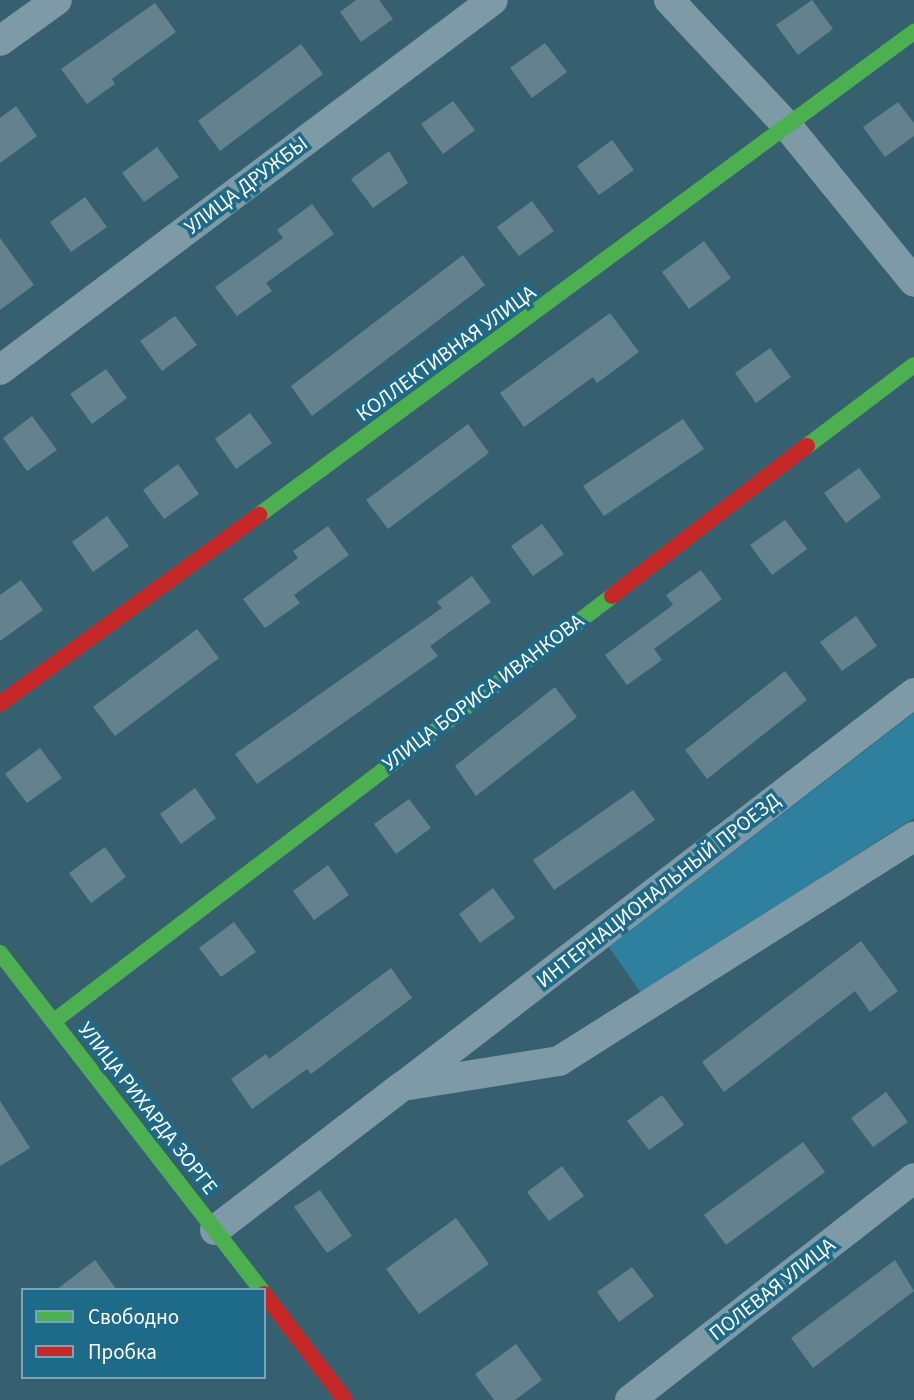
<!DOCTYPE html>
<html>
<head>
<meta charset="utf-8">
<style>
	body { margin:0 }
	#map { position:relative; width:914px; height:1400px; overflow:hidden; background:#366070; font-family:"Source Sans 3",sans-serif }
	div>[style] { position:absolute }
	.green>* { inset:0; background:#2f7f9e }
	.building>* { inset:0; background:#63828d }
	.street>* { height:30px; margin:-15px; padding:0 15px; transform-origin:15px; border-radius:15px; background:#7d9aa6 }
	.fast>* { height:16px; margin:-8px; padding:0 8px; transform-origin:8px; border-radius:8px; background:#4caf50 }
	.jam>* { height:16px; margin:-8px; padding:0 8px; transform-origin:8px; border-radius:8px; background:#c62828 }
	span { translate:-50% -50%; white-space:nowrap; text-align:center; line-height:1.15; -webkit-text-stroke:7px #1e6a89; paint-order:stroke }
	.street-label { font-size:21px; color:#fff }
	.legend { position:absolute; left:21px; top:1288px; width:245px; height:91px; box-sizing:border-box; background:#1e6a89; border:2px solid #78a6b8; margin:0; padding:9px 12px; list-style:none; font-size:21px; color:#fff }
	.legend li { display:flex; align-items:center; gap:14px; height:35px }
	.legend b { width:35px; border:2px solid #78a6b8 }
</style>
</head>
<body>
<div id="map">
	<div class="green">
		<div style="clip-path:polygon(914px 713px,914px 818px,641px 993px,609px 947px)"></div>
	</div>
	<div class="building">
		<div style="clip-path:polygon(356px 0,379px 0,393px 19px,361px 42px,340px 12px)"></div>
		<div style="clip-path:polygon(812px 0,833px 29px,798px 55px,776px 25px)"></div>
		<div style="clip-path:polygon(155px 3px,176px 32px,112px 79px,115px 84px,87px 104px,61px 69px)"></div>
		<div style="clip-path:polygon(545px 43px,567px 72px,532px 98px,510px 68px)"></div>
		<div style="clip-path:polygon(301px 44px,323px 74px,220px 151px,198px 121px)"></div>
		<div style="clip-path:polygon(453px 101px,475px 130px,443px 154px,421px 124px)"></div>
		<div style="clip-path:polygon(898px 102px,914px 123px,914px 136px,885px 157px,863px 127px)"></div>
		<div style="clip-path:polygon(16px 106px,37px 136px,0 163px,0 118px)"></div>
		<div style="clip-path:polygon(612px 140px,634px 170px,599px 195px,577px 166px)"></div>
		<div style="clip-path:polygon(157px 147px,179px 177px,144px 202px,122px 173px)"></div>
		<div style="clip-path:polygon(389px 151px,408px 183px,373px 208px,351px 179px)"></div>
		<div style="clip-path:polygon(85px 197px,107px 227px,71px 252px,50px 222px)"></div>
		<div style="clip-path:polygon(532px 201px,554px 231px,519px 256px,497px 227px)"></div>
		<div style="clip-path:polygon(312px 204px,334px 234px,266px 283px,272px 291px,237px 316px,215px 287px,283px 238px,277px 230px)"></div>
		<div style="clip-path:polygon(0 238px,34px 285px,0 310px)"></div>
		<div style="clip-path:polygon(704px 241px,731px 278px,689px 309px,662px 272px)"></div>
		<div style="clip-path:polygon(463px 255px,485px 285px,312px 416px,291px 386px)"></div>
		<div style="clip-path:polygon(610px 313px,639px 352px,597px 383px,593px 377px,524px 427px,500px 393px)"></div>
		<div style="clip-path:polygon(175px 316px,197px 345px,162px 371px,140px 341px)"></div>
		<div style="clip-path:polygon(770px 348px,791px 377px,756px 403px,735px 373px)"></div>
		<div style="clip-path:polygon(106px 369px,127px 398px,92px 424px,70px 394px)"></div>
		<div style="clip-path:polygon(250px 413px,272px 443px,236px 469px,215px 439px)"></div>
		<div style="clip-path:polygon(32px 416px,57px 450px,27px 471px,3px 438px)"></div>
		<div style="clip-path:polygon(683px 419px,704px 449px,604px 516px,583px 486px)"></div>
		<div style="clip-path:polygon(468px 424px,489px 453px,388px 529px,366px 500px)"></div>
		<div style="clip-path:polygon(178px 464px,199px 494px,164px 519px,143px 490px)"></div>
		<div style="clip-path:polygon(859px 468px,881px 497px,846px 523px,824px 493px)"></div>
		<div style="clip-path:polygon(107px 516px,129px 546px,93px 572px,72px 542px)"></div>
		<div style="clip-path:polygon(785px 520px,807px 549px,772px 575px,750px 545px)"></div>
		<div style="clip-path:polygon(542px 524px,564px 554px,533px 576px,511px 546px)"></div>
		<div style="clip-path:polygon(328px 526px,349px 555px,294px 595px,300px 603px,265px 628px,243px 599px,298px 558px,293px 551px)"></div>
		<div style="clip-path:polygon(701px 570px,722px 599px,654px 649px,662px 660px,627px 685px,605px 655px,673px 605px,666px 595px)"></div>
		<div style="clip-path:polygon(472px 576px,491px 602px,430px 646px,438px 656px,257px 784px,235px 754px,442px 608px,437px 602px)"></div>
		<div style="clip-path:polygon(21px 580px,43px 610px,0 641px,0 595px)"></div>
		<div style="clip-path:polygon(856px 616px,877px 646px,842px 671px,820px 642px)"></div>
		<div style="clip-path:polygon(197px 629px,219px 658px,115px 736px,93px 707px)"></div>
		<div style="clip-path:polygon(785px 671px,807px 700px,707px 779px,685px 750px)"></div>
		<div style="clip-path:polygon(555px 687px,577px 717px,476px 796px,455px 766px)"></div>
		<div style="clip-path:polygon(40px 748px,62px 778px,27px 803px,5px 774px)"></div>
		<div style="clip-path:polygon(195px 788px,216px 818px,181px 844px,160px 814px)"></div>
		<div style="clip-path:polygon(633px 790px,655px 820px,554px 890px,533px 860px)"></div>
		<div style="clip-path:polygon(409px 799px,431px 828px,396px 854px,374px 824px)"></div>
		<div style="clip-path:polygon(105px 847px,126px 877px,91px 903px,69px 873px)"></div>
		<div style="clip-path:polygon(328px 865px,349px 895px,314px 920px,293px 891px)"></div>
		<div style="clip-path:polygon(493px 888px,515px 918px,480px 943px,459px 914px)"></div>
		<div style="clip-path:polygon(234px 922px,256px 952px,221px 977px,199px 948px)"></div>
		<div style="clip-path:polygon(861px 941px,898px 991px,870px 1012px,855px 991px,724px 1092px,702px 1062px)"></div>
		<div style="clip-path:polygon(391px 968px,412px 998px,311px 1074px,307px 1069px,252px 1109px,231px 1079px,266px 1054px,269px 1059px)"></div>
		<div style="clip-path:polygon(886px 1092px,908px 1122px,873px 1147px,851px 1118px)"></div>
		<div style="clip-path:polygon(662px 1095px,684px 1125px,649px 1150px,627px 1121px)"></div>
		<div style="clip-path:polygon(0 1101px,30px 1148px,0 1166px)"></div>
		<div style="clip-path:polygon(803px 1142px,825px 1172px,726px 1245px,704px 1215px)"></div>
		<div style="clip-path:polygon(562px 1166px,584px 1196px,549px 1221px,527px 1192px)"></div>
		<div style="clip-path:polygon(320px 1190px,352px 1236px,327px 1253px,294px 1207px)"></div>
		<div style="clip-path:polygon(456px 1218px,489px 1264px,419px 1314px,386px 1269px)"></div>
		<div style="clip-path:polygon(95px 1260px,117px 1290px,56px 1290px)"></div>
		<div style="clip-path:polygon(895px 1260px,914px 1291px,813px 1368px,791px 1338px)"></div>
		<div style="clip-path:polygon(632px 1267px,654px 1296px,619px 1322px,597px 1292px)"></div>
		<div style="clip-path:polygon(516px 1344px,542px 1380px,515px 1400px,494px 1400px,475px 1374px)"></div>
	</div>
	<div class="street">
		<div style="left:669px;top:0;width:175px;rotate:46.8deg"></div>
		<div style="left:789px;top:128px;width:198px;rotate:50.9deg"></div>
		<div style="left:0;top:41px;width:70px;rotate:-35.7deg"></div>
		<div style="left:0;top:370px;width:616px;rotate:-36.89deg"></div>
		<div style="left:406px;top:1084px;width:641px;rotate:-37.58deg"></div>
		<div style="left:215px;top:1230px;width:237px;rotate:-37.5deg"></div>
		<div style="left:403px;top:1086px;width:158px;rotate:-9.1deg"></div>
		<div style="left:559px;top:1061px;width:420px;rotate:-32.3deg"></div>
		<div style="left:630px;top:1400px;width:360px;rotate:-38deg"></div>
	</div>
	<div class="fast">
		<div style="left:807px;top:446px;width:134px;rotate:-37.1deg"></div>
		<div style="left:259px;top:515px;width:814px;rotate:-36.41deg"></div>
		<div style="left:0;top:953px;width:426px;rotate:52.2deg"></div>
		<div style="left:54px;top:1021px;width:701px;rotate:-37.29deg"></div>
	</div>
	<div class="jam">
		<div style="left:612px;top:596px;width:246px;rotate:-37.6deg"></div>
		<div style="left:0;top:704px;width:321px;rotate:-36.1deg"></div>
		<div style="left:264px;top:1294px;width:133px;rotate:52.6deg"></div>
	</div>
	<div class="street-label">
		<span style="left:246px;top:185px;rotate:-37deg">УЛИЦА ДРУЖБЫ</span>
		<span style="left:446px;top:353px;rotate:-36deg">КОЛЛЕКТИВНАЯ УЛИЦА</span>
		<span style="left:483px;top:692px;rotate:-37deg">УЛИЦА БОРИСА ИВАНКОВА</span>
		<span style="left:658px;top:890px;rotate:-38deg">ИНТЕРНАЦИОНАЛЬНЫЙ ПРОЕЗД</span>
		<span style="left:148px;top:1108px;rotate:52deg">УЛИЦА РИХАРДА ЗОРГЕ</span>
		<span style="left:772px;top:1289px;rotate:-38deg">ПОЛЕВАЯ УЛИЦА</span>
	</div>
	<ul class="legend">
	<li><b style="height:9px;background:#4caf50"></b>Свободно</li>
	<li><b style="height:9px;background:#c62828"></b>Пробка</li>
	</ul>
</div>
</body>
</html>
